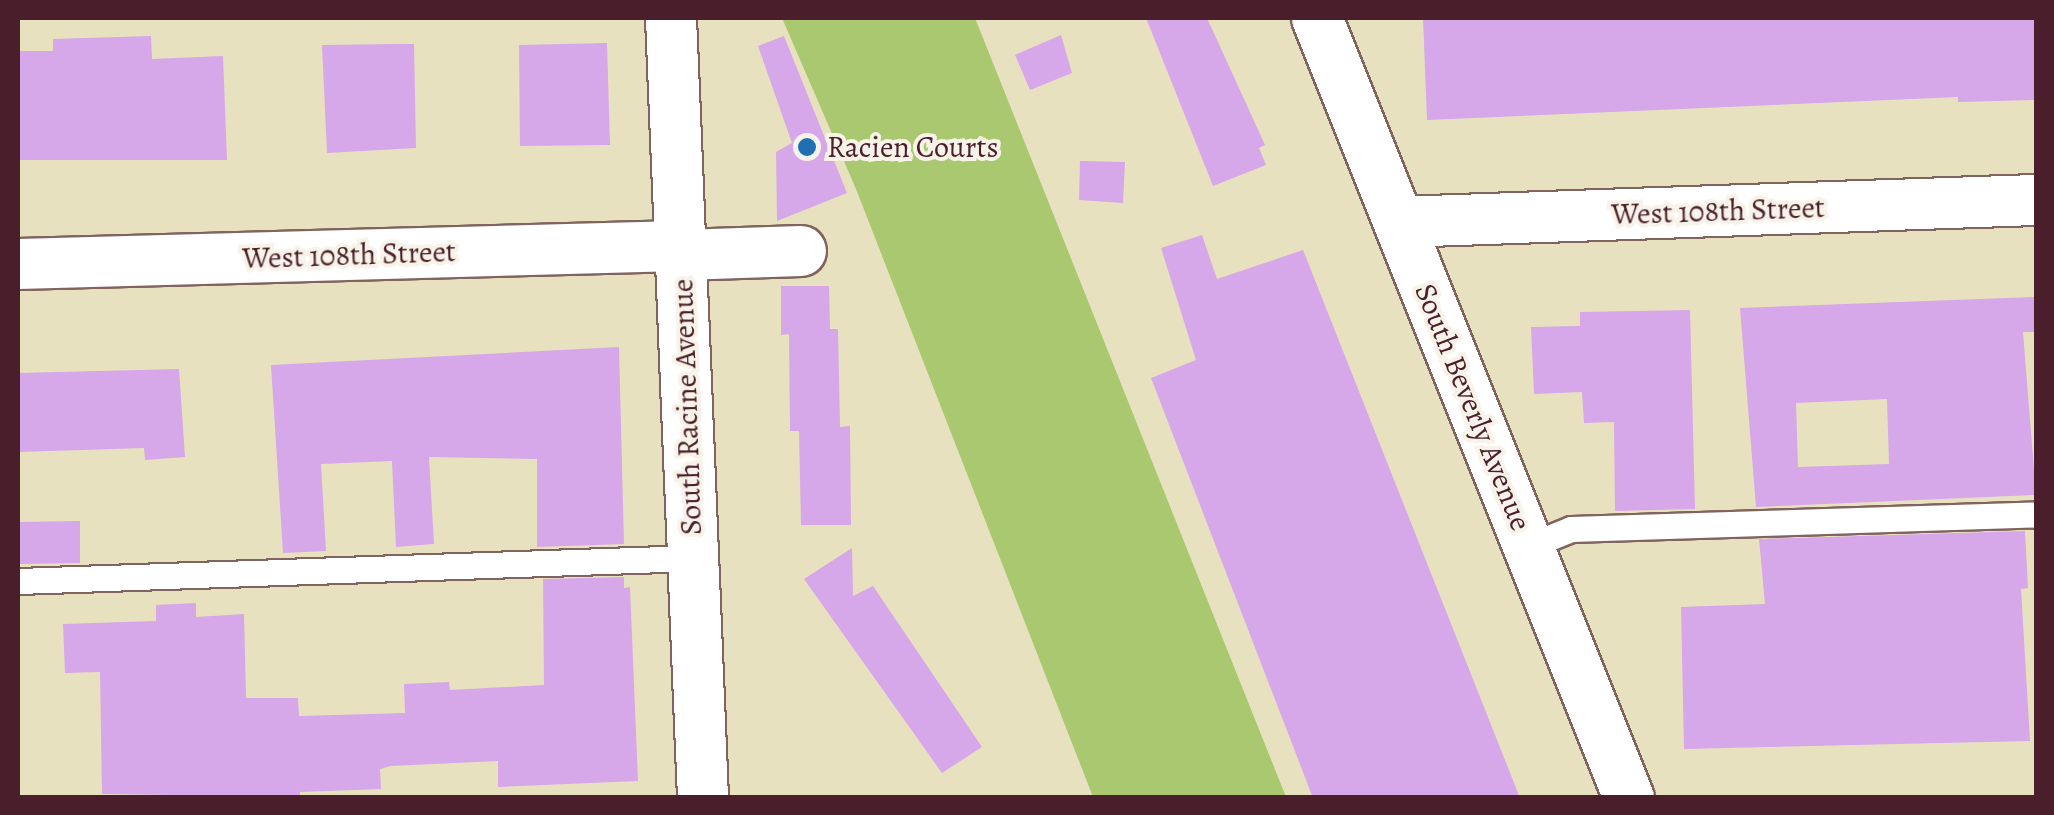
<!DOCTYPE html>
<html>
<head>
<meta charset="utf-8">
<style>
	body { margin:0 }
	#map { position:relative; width:2054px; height:815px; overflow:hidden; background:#e8e1c0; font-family:Alegreya,serif }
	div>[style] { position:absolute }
	.green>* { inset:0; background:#a9c86f }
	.building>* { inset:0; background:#d6a7e9 }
	.roads { filter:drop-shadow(2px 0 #81635f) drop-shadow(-2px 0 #81635f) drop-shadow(0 2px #81635f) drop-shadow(0 -2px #81635f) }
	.lane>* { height:25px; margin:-12.5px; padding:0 12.5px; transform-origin:12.5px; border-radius:12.5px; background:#fff }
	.street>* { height:50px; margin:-25px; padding:0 25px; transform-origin:25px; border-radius:25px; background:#fff }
	.dots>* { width:28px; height:28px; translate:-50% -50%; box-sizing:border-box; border:5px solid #f7f3e8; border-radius:50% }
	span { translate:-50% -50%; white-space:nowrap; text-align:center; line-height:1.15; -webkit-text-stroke:8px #f7f3e8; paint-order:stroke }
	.poi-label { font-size:30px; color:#4a1f2b }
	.left { translate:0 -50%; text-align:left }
	.street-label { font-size:30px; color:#4a1f2b }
	.frame { position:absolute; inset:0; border:20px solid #4a1f2b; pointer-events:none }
</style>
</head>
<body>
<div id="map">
	<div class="green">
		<div style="clip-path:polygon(782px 18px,975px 18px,1286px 797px,1093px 797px,856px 189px)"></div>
	</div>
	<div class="building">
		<div style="clip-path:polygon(1146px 18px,1207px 18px,1265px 145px,1259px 148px,1266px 165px,1213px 186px)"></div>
		<div style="clip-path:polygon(1423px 18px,2036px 20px,2036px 100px,1958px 102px,1958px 97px,1427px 120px)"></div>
		<div style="clip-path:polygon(1061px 35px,1072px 73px,1030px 90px,1015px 55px)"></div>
		<div style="clip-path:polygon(151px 36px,152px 59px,223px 56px,227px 160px,18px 160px,18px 51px,53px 51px,53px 39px)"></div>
		<div style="clip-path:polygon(784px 36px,847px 193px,777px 221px,776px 152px,792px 143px,758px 46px)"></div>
		<div style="clip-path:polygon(607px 43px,610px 145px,520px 146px,519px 45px)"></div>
		<div style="clip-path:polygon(394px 44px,414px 44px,416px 148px,327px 153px,322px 45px)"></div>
		<div style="clip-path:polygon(1080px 161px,1125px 162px,1123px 203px,1079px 200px)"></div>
		<div style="clip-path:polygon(1202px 235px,1217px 279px,1303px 250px,1520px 798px,1313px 798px,1151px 378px,1196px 360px,1161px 248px)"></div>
		<div style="clip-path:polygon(781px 286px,829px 286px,830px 329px,838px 329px,840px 427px,850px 426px,851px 525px,801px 525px,799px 431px,790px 431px,789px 334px,781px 335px)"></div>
		<div style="clip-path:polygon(evenodd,2036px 297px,2036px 332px,2023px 332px,2036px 495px,1756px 507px,1740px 308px,2036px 297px,1887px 399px,1889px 464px,1798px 467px,1796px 403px,1887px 399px)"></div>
		<div style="clip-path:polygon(1690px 310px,1695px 509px,1615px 511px,1614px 422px,1584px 423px,1582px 392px,1534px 394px,1531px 327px,1580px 326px,1580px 312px)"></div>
		<div style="clip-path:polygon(619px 347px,624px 544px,537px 547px,537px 459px,429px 457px,434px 544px,396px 547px,392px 461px,321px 464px,326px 551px,283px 553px,271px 365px)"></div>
		<div style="clip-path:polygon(179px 369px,185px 457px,145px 460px,144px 448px,18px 452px,18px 373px)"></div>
		<div style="clip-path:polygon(80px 521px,80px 563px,18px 564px,18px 522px)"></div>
		<div style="clip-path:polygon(2025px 531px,2028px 588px,2021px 589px,2030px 741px,1684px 749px,1681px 607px,1765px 604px,1759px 539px)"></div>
		<div style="clip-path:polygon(852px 548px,853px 596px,873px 586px,982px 747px,942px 773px,804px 579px)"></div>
		<div style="clip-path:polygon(624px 577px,624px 588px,630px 587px,638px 781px,498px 787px,498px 761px,391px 766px,380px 769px,381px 789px,300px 792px,300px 797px,102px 794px,100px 672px,65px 673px,63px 624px,156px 621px,156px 605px,196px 603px,196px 617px,244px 614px,246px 698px,298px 698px,299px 716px,405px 713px,404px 684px,449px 682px,450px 690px,544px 685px,543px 579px)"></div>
	</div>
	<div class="roads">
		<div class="lane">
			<div style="left:1529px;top:546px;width:45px;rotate:-22deg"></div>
			<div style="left:1571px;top:529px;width:465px;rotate:-1.8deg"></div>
			<div style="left:18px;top:581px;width:675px;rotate:-1.95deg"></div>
		</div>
		<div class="street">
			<div style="left:671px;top:18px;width:781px;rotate:87.65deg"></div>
			<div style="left:1317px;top:18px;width:840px;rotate:68.2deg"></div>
			<div style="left:1399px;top:222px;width:637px;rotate:-1.98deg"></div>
			<div style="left:681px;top:255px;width:120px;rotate:-1.9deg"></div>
			<div style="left:18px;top:264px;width:662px;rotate:-1.56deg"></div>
		</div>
	</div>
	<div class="dots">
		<div style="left:807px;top:147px;background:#1f6fb2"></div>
	</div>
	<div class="poi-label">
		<span class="left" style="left:827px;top:147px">Racien Courts</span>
	</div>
	<div class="street-label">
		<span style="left:1718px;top:211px;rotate:-2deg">West 108th Street</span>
		<span style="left:349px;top:255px;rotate:-2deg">West 108th Street</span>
		<span style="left:687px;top:407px;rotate:-92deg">South Racine Avenue</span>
		<span style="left:1473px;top:407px;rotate:68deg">South Beverly Avenue</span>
	</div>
	<div class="frame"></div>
</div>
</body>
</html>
